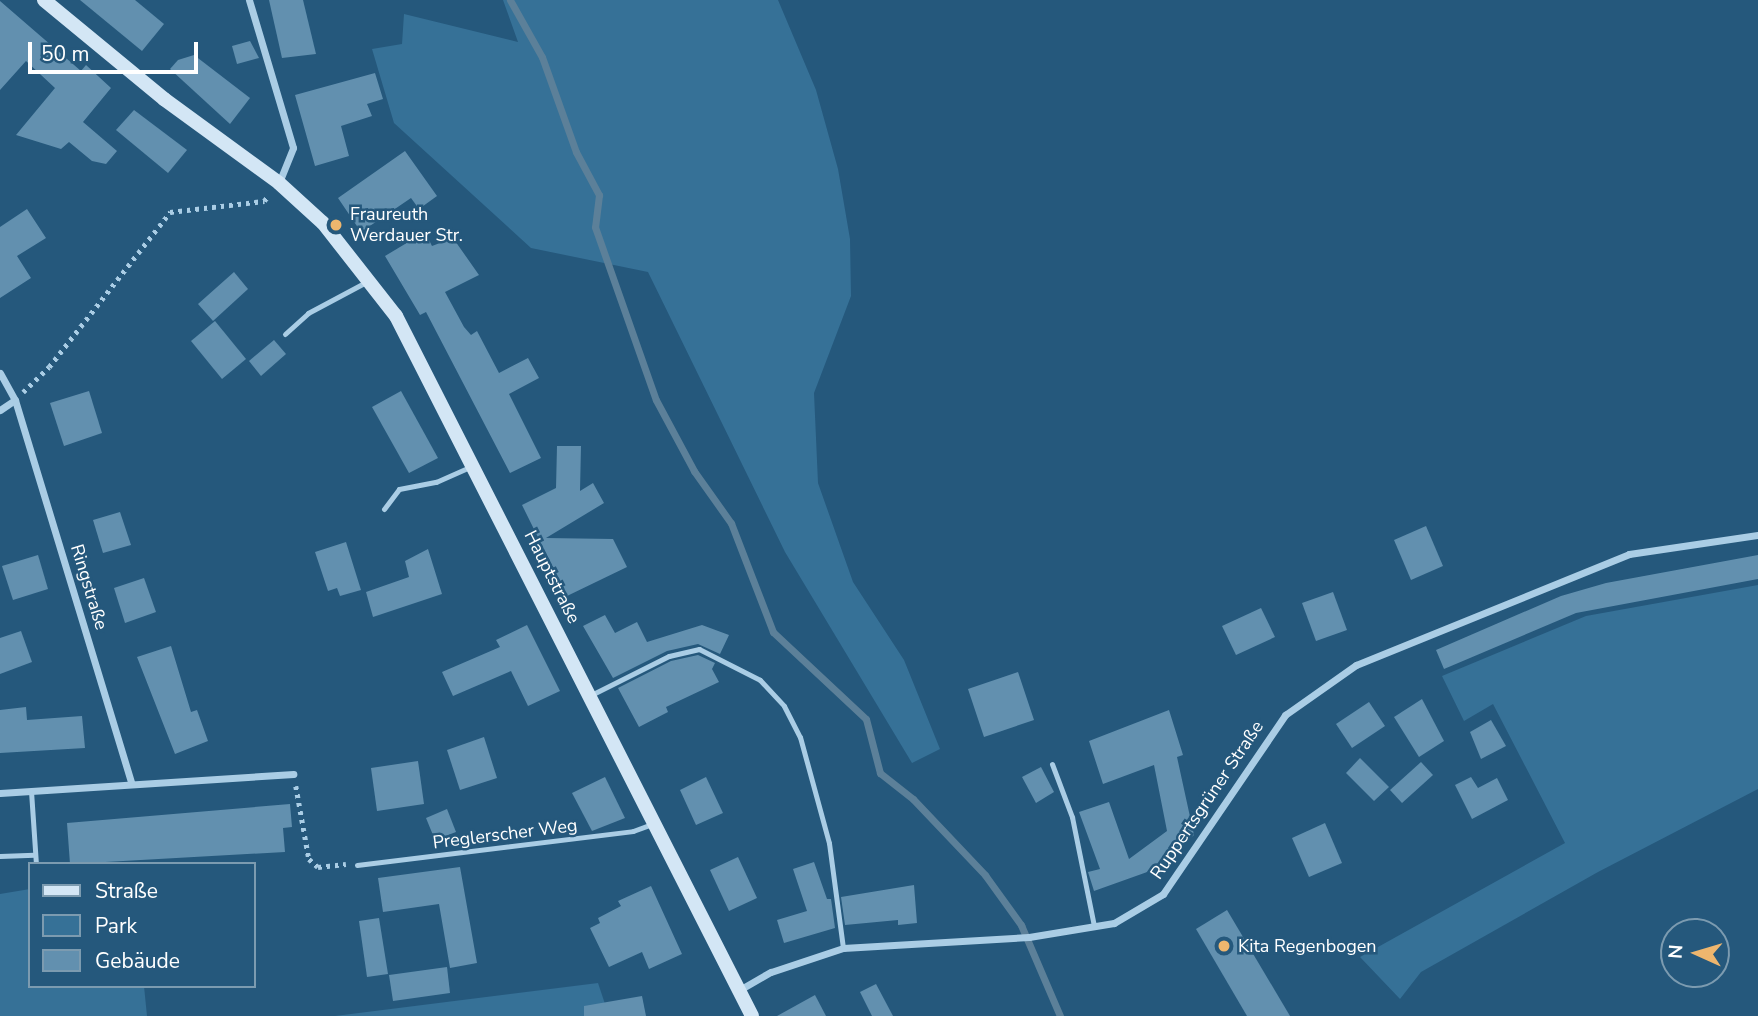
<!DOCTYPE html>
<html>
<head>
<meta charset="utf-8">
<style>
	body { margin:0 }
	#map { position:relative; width:1758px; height:1016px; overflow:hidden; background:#25587c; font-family:"Nunito Sans",sans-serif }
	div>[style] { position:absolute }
	.green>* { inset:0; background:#367197 }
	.stream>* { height:7px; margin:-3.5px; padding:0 3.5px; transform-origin:3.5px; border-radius:3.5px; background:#5c8099 }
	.building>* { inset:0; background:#6290af }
	.path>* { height:4.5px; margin-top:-2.25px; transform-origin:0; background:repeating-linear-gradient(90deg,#aacde5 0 3.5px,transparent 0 8.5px) }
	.service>* { height:5px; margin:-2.5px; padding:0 2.5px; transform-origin:2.5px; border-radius:2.5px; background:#aacde5 }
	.minor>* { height:7px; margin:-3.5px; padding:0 3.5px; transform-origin:3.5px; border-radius:3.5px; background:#aacde5 }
	.secondary>* { height:14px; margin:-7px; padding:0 7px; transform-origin:7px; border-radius:7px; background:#d3e6f5 }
	.dots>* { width:19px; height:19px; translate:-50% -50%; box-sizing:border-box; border:4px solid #25587c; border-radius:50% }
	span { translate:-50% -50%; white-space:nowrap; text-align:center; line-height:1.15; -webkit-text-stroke:5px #25587c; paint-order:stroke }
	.poi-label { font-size:18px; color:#fff }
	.left { translate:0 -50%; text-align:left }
	.street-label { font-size:18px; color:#fff }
	.legend { position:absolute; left:28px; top:862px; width:228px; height:126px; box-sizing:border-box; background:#25587c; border:2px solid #7c9bb0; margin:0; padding:9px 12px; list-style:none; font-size:21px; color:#fff }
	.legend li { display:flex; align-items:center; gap:14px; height:35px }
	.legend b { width:35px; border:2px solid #7c9bb0 }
	.north { position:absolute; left:1660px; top:918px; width:70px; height:70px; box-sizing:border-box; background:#25587c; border:2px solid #7c9bb0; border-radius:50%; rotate:274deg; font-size:19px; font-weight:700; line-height:28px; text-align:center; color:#fff }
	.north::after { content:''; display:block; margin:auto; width:24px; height:32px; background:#eeb66e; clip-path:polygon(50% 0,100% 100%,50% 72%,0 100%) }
	.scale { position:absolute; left:28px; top:42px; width:170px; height:32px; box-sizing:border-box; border:4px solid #fff; border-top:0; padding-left:9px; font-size:21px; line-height:24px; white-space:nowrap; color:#fff; -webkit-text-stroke:5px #25587c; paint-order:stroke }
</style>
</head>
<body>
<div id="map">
	<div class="green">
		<div style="clip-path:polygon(503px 0,778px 0,816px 90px,838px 169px,850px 239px,851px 296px,814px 393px,818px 483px,853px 582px,904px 660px,940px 749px,912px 763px,785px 552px,648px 272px,531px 248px,394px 123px,372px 49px,402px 44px,404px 14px,518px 42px)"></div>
		<div style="clip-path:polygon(1758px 585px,1758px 789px,1598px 872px,1421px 972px,1400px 999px,1360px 957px,1565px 843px,1493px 704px,1464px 721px,1442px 676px,1586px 616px)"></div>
		<div style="clip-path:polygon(30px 889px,30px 986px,144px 986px,147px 1016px,0 1016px,0 894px)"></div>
		<div style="clip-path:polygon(598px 983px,609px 1016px,335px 1016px)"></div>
	</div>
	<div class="stream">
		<div style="left:510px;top:0;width:65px;rotate:60.7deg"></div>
		<div style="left:542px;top:57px;width:101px;rotate:70.3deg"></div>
		<div style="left:576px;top:152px;width:49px;rotate:61.9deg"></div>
		<div style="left:599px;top:195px;width:32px;rotate:97deg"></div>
		<div style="left:595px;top:227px;width:183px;rotate:70.6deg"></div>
		<div style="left:656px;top:400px;width:81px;rotate:61.8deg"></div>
		<div style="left:694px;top:471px;width:64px;rotate:54.6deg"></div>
		<div style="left:731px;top:523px;width:117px;rotate:68.9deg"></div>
		<div style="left:773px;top:632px;width:127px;rotate:43.1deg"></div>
		<div style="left:866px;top:719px;width:56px;rotate:75.5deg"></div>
		<div style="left:880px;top:773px;width:42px;rotate:38.2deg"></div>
		<div style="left:913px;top:799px;width:105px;rotate:46.5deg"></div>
		<div style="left:985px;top:875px;width:62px;rotate:54.2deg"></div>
		<div style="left:1021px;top:925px;width:99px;rotate:66.8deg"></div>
	</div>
	<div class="building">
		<div style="clip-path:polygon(80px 0,135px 0,164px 24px,142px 51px)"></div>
		<div style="clip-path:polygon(269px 0,303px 0,316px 54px,282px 58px)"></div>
		<div style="clip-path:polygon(0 1px,81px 71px,86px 65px,111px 88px,83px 122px,117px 151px,106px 164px,92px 161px,69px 142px,61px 149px,16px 135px,55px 88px,26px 61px,0 90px)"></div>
		<div style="clip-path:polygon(250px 41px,259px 58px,237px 64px,232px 46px)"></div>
		<div style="clip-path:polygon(194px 55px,250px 98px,230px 124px,170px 69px,178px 60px)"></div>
		<div style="clip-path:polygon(375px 73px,383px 99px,367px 104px,372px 116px,341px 126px,349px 156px,315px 166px,295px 95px)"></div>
		<div style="clip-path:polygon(134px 110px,187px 150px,168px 173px,116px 130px)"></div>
		<div style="clip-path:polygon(405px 151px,437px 196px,419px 209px,411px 198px,361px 232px,338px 198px)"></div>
		<div style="clip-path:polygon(27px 209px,46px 238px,17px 256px,31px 278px,0 298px,0 227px)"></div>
		<div style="clip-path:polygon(425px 232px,432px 246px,453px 238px,479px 275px,445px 292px,464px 327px,471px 335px,477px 331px,499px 373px,528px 358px,539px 378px,509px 394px,541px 458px,510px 473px,426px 312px,420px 315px,385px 256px)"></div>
		<div style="clip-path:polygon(234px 272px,248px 289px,213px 321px,198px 304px)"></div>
		<div style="clip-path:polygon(215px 321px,246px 359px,222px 379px,191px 341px)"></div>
		<div style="clip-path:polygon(274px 340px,286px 354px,261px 376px,249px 361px)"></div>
		<div style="clip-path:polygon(89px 391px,102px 433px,64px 446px,50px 403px)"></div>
		<div style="clip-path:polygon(401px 391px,438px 458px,409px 473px,372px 407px)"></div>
		<div style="clip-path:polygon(557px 446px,581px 446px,580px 491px,593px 483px,604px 503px,546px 538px,613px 539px,627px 567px,567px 596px,522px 505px,556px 488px)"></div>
		<div style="clip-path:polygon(120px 512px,131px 545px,103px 553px,93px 520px)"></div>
		<div style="clip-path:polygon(1426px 526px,1443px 566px,1411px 580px,1394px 540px)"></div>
		<div style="clip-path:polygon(346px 542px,361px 590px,340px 596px,337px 588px,328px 591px,315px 552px)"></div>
		<div style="clip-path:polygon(428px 549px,442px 594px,373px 617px,366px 592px,409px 577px,405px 561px)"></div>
		<div style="clip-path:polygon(38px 555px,48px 589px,13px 600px,2px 566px)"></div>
		<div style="clip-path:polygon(1758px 555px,1758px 579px,1576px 613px,1444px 669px,1436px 650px,1561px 596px,1606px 583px)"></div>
		<div style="clip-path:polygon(144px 578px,156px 612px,125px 623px,114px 588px)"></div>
		<div style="clip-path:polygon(1333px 592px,1347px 630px,1316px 641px,1302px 603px)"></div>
		<div style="clip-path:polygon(1261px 608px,1275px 637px,1236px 655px,1222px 626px)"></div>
		<div style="clip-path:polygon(605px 615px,615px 633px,637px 622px,647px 642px,702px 625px,729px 635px,720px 654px,698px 644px,667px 651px,613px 678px,583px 626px)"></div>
		<div style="clip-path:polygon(527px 625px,560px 691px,528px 706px,511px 671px,453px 696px,442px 672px,500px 647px,496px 640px)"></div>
		<div style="clip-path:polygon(21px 631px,32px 662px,0 674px,0 638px)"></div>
		<div style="clip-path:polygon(171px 646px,191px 712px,197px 710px,208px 741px,175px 754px,137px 657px)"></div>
		<div style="clip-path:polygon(698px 655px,715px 663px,712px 669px,719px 682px,666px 707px,668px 712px,639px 727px,618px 688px,671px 661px)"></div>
		<div style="clip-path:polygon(1018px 672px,1034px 720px,984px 737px,968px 689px)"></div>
		<div style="clip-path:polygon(1422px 699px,1444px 741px,1419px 757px,1394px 717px)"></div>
		<div style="clip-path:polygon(1369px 702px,1385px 726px,1352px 748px,1336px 724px)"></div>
		<div style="clip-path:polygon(26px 707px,27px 720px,82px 716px,85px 748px,0 753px,0 710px)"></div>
		<div style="clip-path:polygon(1169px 710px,1183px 755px,1177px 757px,1194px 835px,1150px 871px,1094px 891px,1088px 872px,1100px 869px,1079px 812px,1109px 802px,1129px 859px,1167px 831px,1154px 765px,1103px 784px,1089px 741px)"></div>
		<div style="clip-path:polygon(1491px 720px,1506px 746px,1481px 759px,1470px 732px)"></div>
		<div style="clip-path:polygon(484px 737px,497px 778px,460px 790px,447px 750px)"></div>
		<div style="clip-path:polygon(1360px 758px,1389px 787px,1374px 801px,1346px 773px)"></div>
		<div style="clip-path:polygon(418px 761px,424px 804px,377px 811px,371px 768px)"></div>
		<div style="clip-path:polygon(1421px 762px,1433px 775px,1402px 803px,1390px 790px)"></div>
		<div style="clip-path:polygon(1041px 767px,1054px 792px,1036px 803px,1022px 777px)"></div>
		<div style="clip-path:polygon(605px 777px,625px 818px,592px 831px,572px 793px)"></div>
		<div style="clip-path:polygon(706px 777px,723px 813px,696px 825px,680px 790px)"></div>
		<div style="clip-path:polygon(1471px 777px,1478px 788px,1497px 778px,1508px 800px,1472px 819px,1455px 785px)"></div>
		<div style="clip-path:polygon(290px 804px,292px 827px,283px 828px,285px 852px,70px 864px,67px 823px)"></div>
		<div style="clip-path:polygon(447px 809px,456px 832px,435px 840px,426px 818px)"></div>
		<div style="clip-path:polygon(1325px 823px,1342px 863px,1309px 877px,1292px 838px)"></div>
		<div style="clip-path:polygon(738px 857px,757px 898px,729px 911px,710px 870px)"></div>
		<div style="clip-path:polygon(814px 862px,827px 899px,831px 899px,835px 928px,784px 943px,777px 920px,807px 911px,793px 869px)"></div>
		<div style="clip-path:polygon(460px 867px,477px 963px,450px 968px,439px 904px,383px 912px,378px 878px)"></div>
		<div style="clip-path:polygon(914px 885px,917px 923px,898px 925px,898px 920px,845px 925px,841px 897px)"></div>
		<div style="clip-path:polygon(651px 886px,682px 954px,649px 969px,642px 952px,609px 967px,590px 928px,600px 923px,598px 918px,621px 906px,618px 901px)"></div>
		<div style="clip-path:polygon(1227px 910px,1290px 1016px,1247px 1016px,1196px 929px)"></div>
		<div style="clip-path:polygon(379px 918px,388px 974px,367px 977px,359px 921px)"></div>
		<div style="clip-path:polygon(447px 967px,450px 993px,393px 1001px,389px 975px)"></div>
		<div style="clip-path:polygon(876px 984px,893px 1016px,872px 1016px,860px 992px)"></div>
		<div style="clip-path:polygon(815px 995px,826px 1016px,777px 1016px)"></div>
		<div style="clip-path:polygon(642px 996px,646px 1016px,584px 1016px,584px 1006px)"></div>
	</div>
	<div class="path">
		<div style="left:23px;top:392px;width:36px;rotate:-44deg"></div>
		<div style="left:49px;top:367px;width:197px;rotate:-52deg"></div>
		<div style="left:170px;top:212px;width:95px;rotate:-6.7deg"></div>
		<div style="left:264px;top:201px;width:6px;rotate:-51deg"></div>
		<div style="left:296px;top:786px;width:74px;rotate:79.9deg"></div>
		<div style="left:309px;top:859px;width:12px;rotate:42deg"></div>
		<div style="left:318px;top:867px;width:28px;rotate:-6deg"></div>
	</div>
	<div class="service">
		<div style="left:285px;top:334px;width:31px;rotate:-42deg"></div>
		<div style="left:308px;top:313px;width:68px;rotate:-28.1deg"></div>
		<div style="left:384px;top:509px;width:25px;rotate:-53deg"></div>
		<div style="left:399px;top:489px;width:38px;rotate:-11deg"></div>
		<div style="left:436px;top:482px;width:37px;rotate:-24deg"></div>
		<div style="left:591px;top:695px;width:87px;rotate:-26.6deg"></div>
		<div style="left:669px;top:656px;width:31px;rotate:-13deg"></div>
		<div style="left:699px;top:649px;width:68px;rotate:26.9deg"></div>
		<div style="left:760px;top:680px;width:35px;rotate:47deg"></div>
		<div style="left:784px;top:706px;width:35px;rotate:63deg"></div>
		<div style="left:800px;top:737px;width:110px;rotate:74.7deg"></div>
		<div style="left:829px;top:843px;width:106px;rotate:82.4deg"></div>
		<div style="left:1052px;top:764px;width:57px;rotate:69.3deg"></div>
		<div style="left:1072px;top:817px;width:111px;rotate:78.6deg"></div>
		<div style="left:31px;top:791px;width:73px;rotate:86.1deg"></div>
		<div style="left:0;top:856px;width:34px;rotate:-2deg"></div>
		<div style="left:357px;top:865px;width:278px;rotate:-7deg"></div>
		<div style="left:633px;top:831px;width:20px;rotate:-20deg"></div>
	</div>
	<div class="minor">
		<div style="left:249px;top:0;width:154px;rotate:73.4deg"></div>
		<div style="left:293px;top:148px;width:38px;rotate:112deg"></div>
		<div style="left:0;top:373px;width:31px;rotate:61deg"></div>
		<div style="left:15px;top:400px;width:401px;rotate:73.1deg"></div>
		<div style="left:0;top:410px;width:18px;rotate:-34deg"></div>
		<div style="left:0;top:793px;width:294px;rotate:-3.7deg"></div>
		<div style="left:741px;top:989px;width:34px;rotate:-30deg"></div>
		<div style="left:771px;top:972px;width:76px;rotate:-18.4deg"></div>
		<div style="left:843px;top:948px;width:186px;rotate:-3.4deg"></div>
		<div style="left:1029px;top:937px;width:86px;rotate:-9.4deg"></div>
		<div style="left:1114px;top:923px;width:57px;rotate:-30.6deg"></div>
		<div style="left:1163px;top:894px;width:217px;rotate:-55.7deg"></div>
		<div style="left:1285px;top:715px;width:87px;rotate:-35.2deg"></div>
		<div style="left:1356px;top:665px;width:295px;rotate:-22.1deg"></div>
		<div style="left:1629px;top:554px;width:130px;rotate:-8.4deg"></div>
	</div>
	<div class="secondary">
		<div style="left:44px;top:0;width:156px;rotate:39.5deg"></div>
		<div style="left:164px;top:99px;width:142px;rotate:36.1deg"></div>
		<div style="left:279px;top:183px;width:59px;rotate:42.3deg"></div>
		<div style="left:323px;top:223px;width:118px;rotate:51.9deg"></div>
		<div style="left:396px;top:316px;width:785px;rotate:63.04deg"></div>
	</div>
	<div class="dots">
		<div style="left:336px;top:225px;background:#eeb66e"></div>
		<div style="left:1224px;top:946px;background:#eeb66e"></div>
	</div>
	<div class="poi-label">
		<span class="left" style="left:350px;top:225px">Fraureuth<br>Werdauer Str.</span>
		<span class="left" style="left:1238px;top:946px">Kita Regenbogen</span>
	</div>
	<div class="street-label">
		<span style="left:552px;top:577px;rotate:63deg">Hauptstraße</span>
		<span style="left:89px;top:587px;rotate:73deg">Ringstraße</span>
		<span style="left:1207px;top:800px;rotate:-56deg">Ruppertsgrüner Straße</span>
		<span style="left:505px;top:834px;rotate:-7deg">Preglerscher Weg</span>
	</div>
	<ul class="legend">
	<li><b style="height:9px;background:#d3e6f5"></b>Straße</li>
	<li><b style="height:19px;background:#367197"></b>Park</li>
	<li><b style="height:19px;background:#6290af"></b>Gebäude</li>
	</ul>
	<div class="north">N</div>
	<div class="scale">50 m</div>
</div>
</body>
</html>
